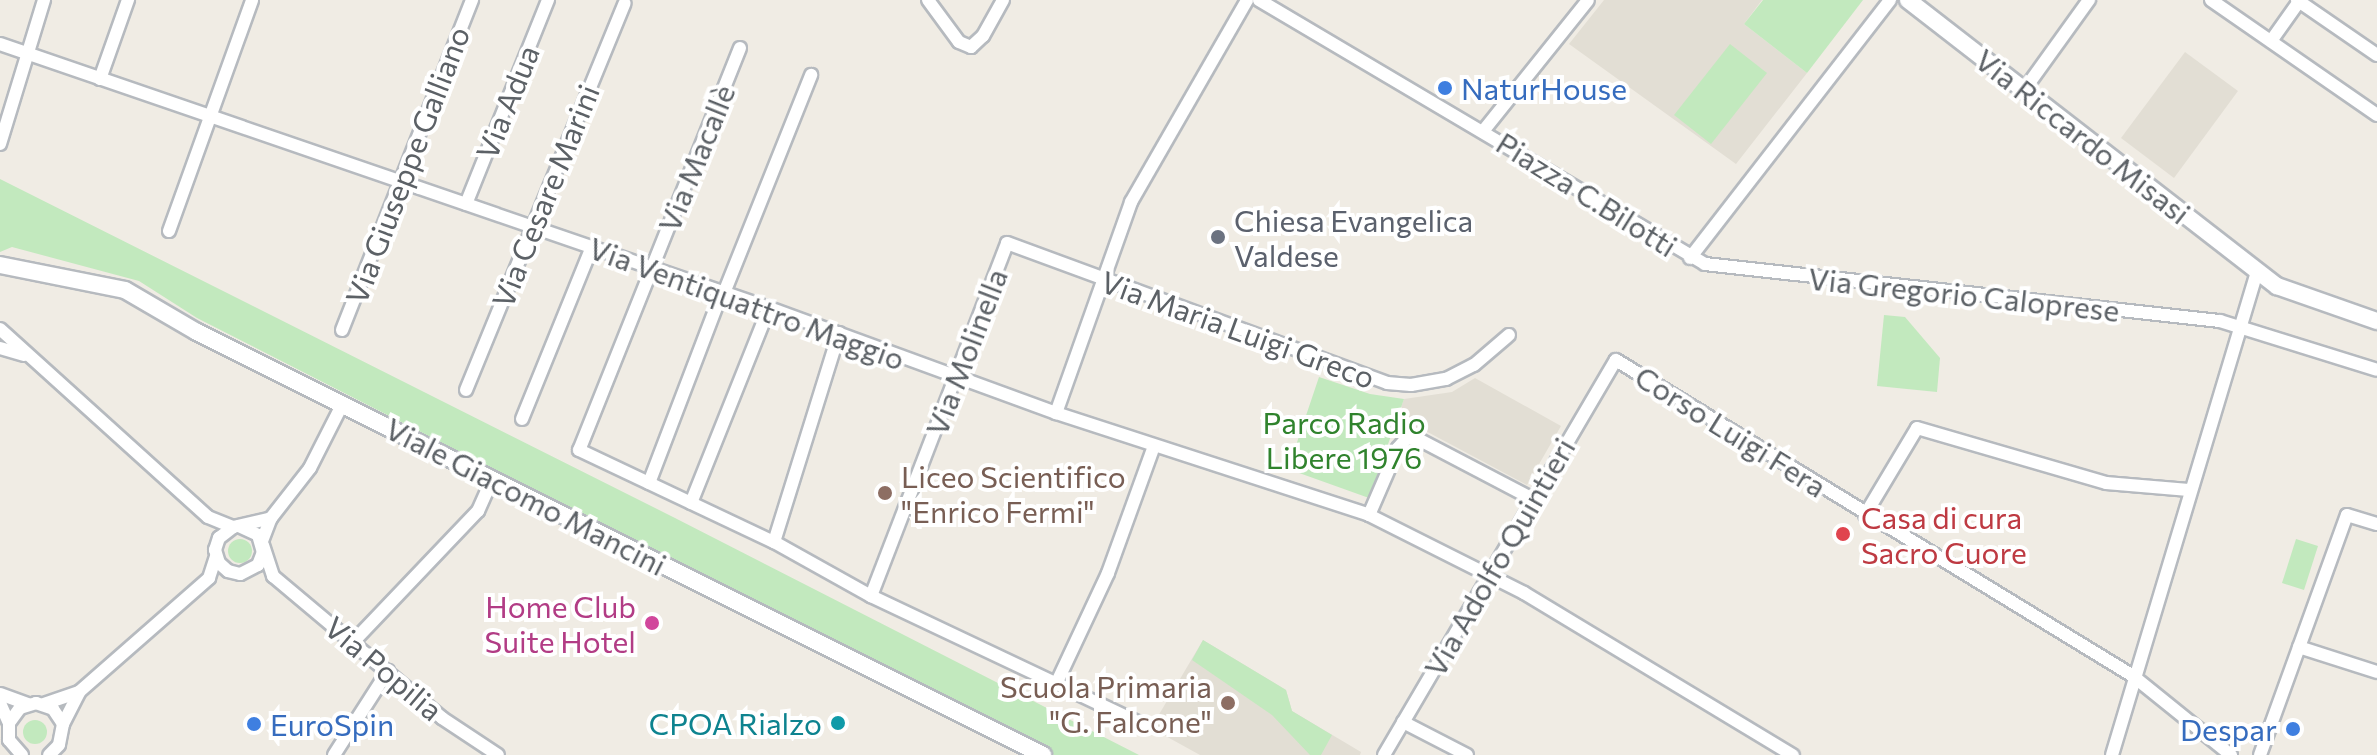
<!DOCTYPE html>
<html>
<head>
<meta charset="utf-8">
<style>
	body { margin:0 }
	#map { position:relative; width:2377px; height:755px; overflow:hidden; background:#f0ece4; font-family:Commissioner,sans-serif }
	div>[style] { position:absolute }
	.education>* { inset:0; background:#e2ded4 }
	.green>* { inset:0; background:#c2e9be }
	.round { border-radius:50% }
	.roads { filter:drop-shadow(2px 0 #b6babf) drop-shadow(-2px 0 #b6babf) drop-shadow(0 2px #b6babf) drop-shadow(0 -2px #b6babf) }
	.street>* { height:12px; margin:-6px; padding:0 6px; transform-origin:6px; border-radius:6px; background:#fff }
	.secondary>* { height:16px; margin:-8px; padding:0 8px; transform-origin:8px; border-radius:8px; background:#fff }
	.dots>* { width:22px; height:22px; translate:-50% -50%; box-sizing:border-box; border:4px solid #fff; border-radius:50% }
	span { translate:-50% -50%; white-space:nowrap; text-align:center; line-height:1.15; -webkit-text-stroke:8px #fff; paint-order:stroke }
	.shop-label { font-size:30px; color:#366cbe }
	.left { translate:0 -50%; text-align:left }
	.right { translate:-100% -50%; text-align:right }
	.street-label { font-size:30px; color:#5c6166 }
	.worship-label { font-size:30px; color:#5b616d }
	.park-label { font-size:30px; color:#30832d }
	.education-label { font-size:30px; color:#785e54 }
	.health-label { font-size:30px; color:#be3a42 }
	.hotel-label { font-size:30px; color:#b23c85 }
	.culture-label { font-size:30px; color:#0d838f }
</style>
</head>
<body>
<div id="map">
	<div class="education">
		<div style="clip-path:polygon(1604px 0,1762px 0,1744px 24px,1807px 73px,1736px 164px,1569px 44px)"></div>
		<div style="clip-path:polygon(2185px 52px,2238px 91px,2174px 178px,2121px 138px)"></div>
		<div style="clip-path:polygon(1475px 378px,1561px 426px,1527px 485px,1422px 429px,1399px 437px,1391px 435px,1404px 399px,1452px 392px)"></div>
		<div style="clip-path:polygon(1203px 640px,1286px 690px,1292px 711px,1361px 752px,1360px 755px,1200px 755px,1151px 728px)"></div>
	</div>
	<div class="green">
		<div style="clip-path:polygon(1763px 0,1863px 0,1807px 73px,1744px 24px)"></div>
		<div style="clip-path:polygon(1730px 44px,1767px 73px,1711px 144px,1674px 115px)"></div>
		<div style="clip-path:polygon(0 179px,675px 518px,1139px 755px,1054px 755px,197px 318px,139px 281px,12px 247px,0 252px)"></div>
		<div style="clip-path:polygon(1884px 315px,1905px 317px,1940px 358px,1937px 392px,1877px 386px)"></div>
		<div style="clip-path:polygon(1319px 377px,1370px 394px,1404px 399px,1369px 498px,1288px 469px)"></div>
		<div style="clip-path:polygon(2296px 539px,2318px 546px,2304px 590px,2282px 583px)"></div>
		<div class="round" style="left:228px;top:539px;width:24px;height:24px"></div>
		<div style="clip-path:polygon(1203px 640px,1286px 690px,1292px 711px,1332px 735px,1321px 755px,1310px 755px,1272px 715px,1192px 660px)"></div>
		<div class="round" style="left:23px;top:720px;width:24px;height:24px"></div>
	</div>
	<div class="roads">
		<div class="street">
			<div style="left:928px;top:0;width:52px;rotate:53.6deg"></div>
			<div style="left:959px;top:42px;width:13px;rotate:23deg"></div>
			<div style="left:971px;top:47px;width:16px;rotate:-43deg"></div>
			<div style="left:983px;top:36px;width:41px;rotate:-60.9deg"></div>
			<div style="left:1259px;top:0;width:518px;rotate:30.62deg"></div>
			<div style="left:1705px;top:264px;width:518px;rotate:6.32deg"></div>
			<div style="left:2220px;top:321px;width:164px;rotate:17.3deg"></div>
			<div style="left:2211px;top:0;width:202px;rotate:34.7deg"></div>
			<div style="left:2297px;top:0;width:97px;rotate:34.5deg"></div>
			<div style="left:2271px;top:41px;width:50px;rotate:-54.7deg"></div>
			<div style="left:0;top:44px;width:813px;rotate:18.95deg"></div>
			<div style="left:769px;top:308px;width:306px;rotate:20.1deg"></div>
			<div style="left:1056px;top:413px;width:329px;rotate:18deg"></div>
			<div style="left:1369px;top:515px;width:174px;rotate:26.7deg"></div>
			<div style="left:1524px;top:593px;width:314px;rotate:31.1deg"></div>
			<div style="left:740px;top:48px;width:433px;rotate:111.8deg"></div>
			<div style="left:579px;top:450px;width:216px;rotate:25.3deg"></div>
			<div style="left:774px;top:542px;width:111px;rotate:29.1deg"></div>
			<div style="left:871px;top:596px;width:302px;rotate:25.3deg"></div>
			<div style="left:100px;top:79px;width:84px;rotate:-70.5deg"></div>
			<div style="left:2025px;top:89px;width:110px;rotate:-54.3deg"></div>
			<div style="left:1484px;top:130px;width:166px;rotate:-51.3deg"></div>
			<div style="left:0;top:144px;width:151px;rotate:-73deg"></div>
			<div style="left:466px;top:204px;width:220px;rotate:-68.1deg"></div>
			<div style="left:169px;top:231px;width:245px;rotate:-70.2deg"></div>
			<div style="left:1690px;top:258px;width:326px;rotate:-52.2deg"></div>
			<div style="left:724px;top:293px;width:235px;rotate:-68.2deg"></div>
			<div style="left:0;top:329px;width:280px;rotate:42.1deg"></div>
			<div style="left:208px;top:517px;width:27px;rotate:22deg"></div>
			<div style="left:342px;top:330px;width:355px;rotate:-68.5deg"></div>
			<div style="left:0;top:348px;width:25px;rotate:16deg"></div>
			<div style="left:466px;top:390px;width:418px;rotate:-67.7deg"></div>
			<div style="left:1056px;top:413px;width:224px;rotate:-70.4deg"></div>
			<div style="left:1131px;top:202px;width:233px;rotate:-60.1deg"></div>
			<div style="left:522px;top:419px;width:186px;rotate:-67.9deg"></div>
			<div style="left:649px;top:483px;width:204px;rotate:-69.1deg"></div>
			<div style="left:691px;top:503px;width:210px;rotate:-68.2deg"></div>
			<div style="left:1369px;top:515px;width:73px;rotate:-66.6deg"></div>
			<div style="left:1398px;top:448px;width:13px;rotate:-48deg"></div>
			<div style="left:1407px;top:438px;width:13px;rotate:9deg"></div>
			<div style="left:1420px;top:440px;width:127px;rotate:27.6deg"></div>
			<div style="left:1865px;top:515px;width:101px;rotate:-59.1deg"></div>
			<div style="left:1917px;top:428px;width:197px;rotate:16.2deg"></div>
			<div style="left:2106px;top:483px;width:83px;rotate:4.8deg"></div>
			<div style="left:239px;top:526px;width:21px;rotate:25deg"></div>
			<div style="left:258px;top:535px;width:18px;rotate:74deg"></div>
			<div style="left:263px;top:552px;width:14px;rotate:111deg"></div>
			<div style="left:258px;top:565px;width:20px;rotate:153deg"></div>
			<div style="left:240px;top:574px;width:12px;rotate:-166deg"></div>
			<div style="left:228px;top:571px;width:12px;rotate:-138deg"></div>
			<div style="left:219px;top:563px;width:14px;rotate:-107deg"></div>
			<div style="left:215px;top:550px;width:13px;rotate:-72deg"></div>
			<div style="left:219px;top:538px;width:18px;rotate:-38deg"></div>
			<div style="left:233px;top:527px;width:39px;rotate:-13deg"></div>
			<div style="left:262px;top:541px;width:25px;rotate:-69deg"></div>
			<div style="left:271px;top:518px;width:63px;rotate:-52deg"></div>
			<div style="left:310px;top:468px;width:73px;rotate:-63.1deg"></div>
			<div style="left:774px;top:542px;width:219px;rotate:-72.7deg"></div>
			<div style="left:263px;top:545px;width:33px;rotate:72deg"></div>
			<div style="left:273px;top:576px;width:221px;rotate:40deg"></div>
			<div style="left:442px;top:718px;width:67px;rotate:33.5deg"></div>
			<div style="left:871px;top:596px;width:378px;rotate:-68.9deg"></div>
			<div style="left:1007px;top:243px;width:405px;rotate:20.2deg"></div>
			<div style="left:1387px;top:383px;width:24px;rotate:5deg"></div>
			<div style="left:1411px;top:385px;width:36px;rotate:-10deg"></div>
			<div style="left:1446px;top:379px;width:31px;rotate:-27deg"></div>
			<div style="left:1474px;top:365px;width:46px;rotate:-40.6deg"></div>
			<div style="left:354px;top:641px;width:180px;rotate:-46.4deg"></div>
			<div style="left:478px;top:511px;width:35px;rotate:-66deg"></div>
			<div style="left:2299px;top:647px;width:82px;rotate:17.8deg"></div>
			<div style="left:1057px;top:682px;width:120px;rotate:-64.9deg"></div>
			<div style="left:1108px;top:573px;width:135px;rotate:-70.1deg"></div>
			<div style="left:0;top:694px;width:30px;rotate:20deg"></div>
			<div style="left:0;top:703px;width:22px;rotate:66deg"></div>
			<div style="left:44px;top:704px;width:37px;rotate:-19deg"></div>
			<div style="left:1403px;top:722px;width:72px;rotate:27.3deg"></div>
			<div style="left:63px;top:724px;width:36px;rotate:-63deg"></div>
			<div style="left:79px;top:692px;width:173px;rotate:-41.2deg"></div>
			<div style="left:209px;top:578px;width:22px;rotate:-72deg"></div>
			<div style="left:22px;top:755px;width:20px;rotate:-131deg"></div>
			<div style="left:9px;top:740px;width:17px;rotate:-90deg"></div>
			<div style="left:9px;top:723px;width:19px;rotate:-54deg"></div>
			<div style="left:20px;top:708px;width:17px;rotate:-17deg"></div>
			<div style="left:36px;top:703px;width:18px;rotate:19deg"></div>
			<div style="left:53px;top:709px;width:18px;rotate:56deg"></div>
			<div style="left:63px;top:724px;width:21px;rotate:101deg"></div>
			<div style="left:59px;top:745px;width:14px;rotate:135deg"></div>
			<div style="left:334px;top:755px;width:100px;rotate:-57.3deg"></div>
			<div style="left:1384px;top:755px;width:458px;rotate:-59.6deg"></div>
			<div style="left:1616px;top:360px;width:606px;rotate:31.43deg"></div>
			<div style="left:2133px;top:676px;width:126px;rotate:38.9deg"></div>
			<div style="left:2112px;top:755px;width:504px;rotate:-73.29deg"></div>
			<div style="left:2260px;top:755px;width:255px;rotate:-70.1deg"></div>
			<div style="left:2347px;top:515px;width:31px;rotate:17deg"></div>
		</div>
		<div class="secondary">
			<div style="left:1908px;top:0;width:467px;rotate:37.8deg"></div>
			<div style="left:2277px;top:286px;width:106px;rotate:19.3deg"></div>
			<div style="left:0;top:265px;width:127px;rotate:11.3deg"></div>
			<div style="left:125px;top:290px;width:83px;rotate:30.3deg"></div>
			<div style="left:197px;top:332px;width:946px;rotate:26.57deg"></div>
		</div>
	</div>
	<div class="dots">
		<div style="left:1445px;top:88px;background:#3f7fe0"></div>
		<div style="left:1218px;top:237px;background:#6b7280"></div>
		<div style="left:885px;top:493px;background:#8d6e63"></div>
		<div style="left:1843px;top:534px;background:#e0444e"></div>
		<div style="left:652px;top:623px;background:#d1479c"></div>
		<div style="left:1228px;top:703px;background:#8d6e63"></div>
		<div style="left:838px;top:723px;background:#0f9aa8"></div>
		<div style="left:254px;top:724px;background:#3f7fe0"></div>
		<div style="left:2293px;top:729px;background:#3f7fe0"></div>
	</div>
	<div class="shop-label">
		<span class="left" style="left:1461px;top:88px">NaturHouse</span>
		<span class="left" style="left:270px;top:724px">EuroSpin</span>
		<span class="right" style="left:2277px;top:729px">Despar</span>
	</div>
	<div class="street-label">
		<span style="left:507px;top:102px;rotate:-68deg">Via Adua</span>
		<span style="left:2083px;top:136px;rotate:38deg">Via Riccardo Misasi</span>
		<span style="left:696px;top:158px;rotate:-68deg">Via Macallè</span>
		<span style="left:407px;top:165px;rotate:-69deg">Via Giuseppe Galliano</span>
		<span style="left:1587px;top:194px;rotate:32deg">Piazza C.Bilotti</span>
		<span style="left:545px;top:196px;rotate:-68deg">Via Cesare Marini</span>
		<span style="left:1964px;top:294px;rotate:6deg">Via Gregorio Caloprese</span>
		<span style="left:747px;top:303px;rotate:20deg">Via Ventiquattro Maggio</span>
		<span style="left:1238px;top:329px;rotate:20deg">Via Maria Luigi Greco</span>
		<span style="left:966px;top:352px;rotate:-69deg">Via Molinella</span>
		<span style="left:1731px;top:431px;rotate:32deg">Corso Luigi Fera</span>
		<span style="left:526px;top:496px;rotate:27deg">Viale Giacomo Mancini</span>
		<span style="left:1499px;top:557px;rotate:-60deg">Via Adolfo Quintieri</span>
		<span style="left:384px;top:668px;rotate:40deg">Via Popilia</span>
	</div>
	<div class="worship-label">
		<span class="left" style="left:1234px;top:237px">Chiesa Evangelica<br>Valdese</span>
	</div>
	<div class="park-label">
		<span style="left:1344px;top:439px">Parco Radio<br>Libere 1976</span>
	</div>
	<div class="education-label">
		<span class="left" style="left:901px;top:493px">Liceo Scientifico<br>"Enrico Fermi"</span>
		<span class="right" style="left:1212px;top:703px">Scuola Primaria<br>"G. Falcone"</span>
	</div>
	<div class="health-label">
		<span class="left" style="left:1861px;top:534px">Casa di cura<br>Sacro Cuore</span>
	</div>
	<div class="hotel-label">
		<span class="right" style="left:636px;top:623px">Home Club<br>Suite Hotel</span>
	</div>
	<div class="culture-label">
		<span class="right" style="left:822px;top:723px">CPOA Rialzo</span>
	</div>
</div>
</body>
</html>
